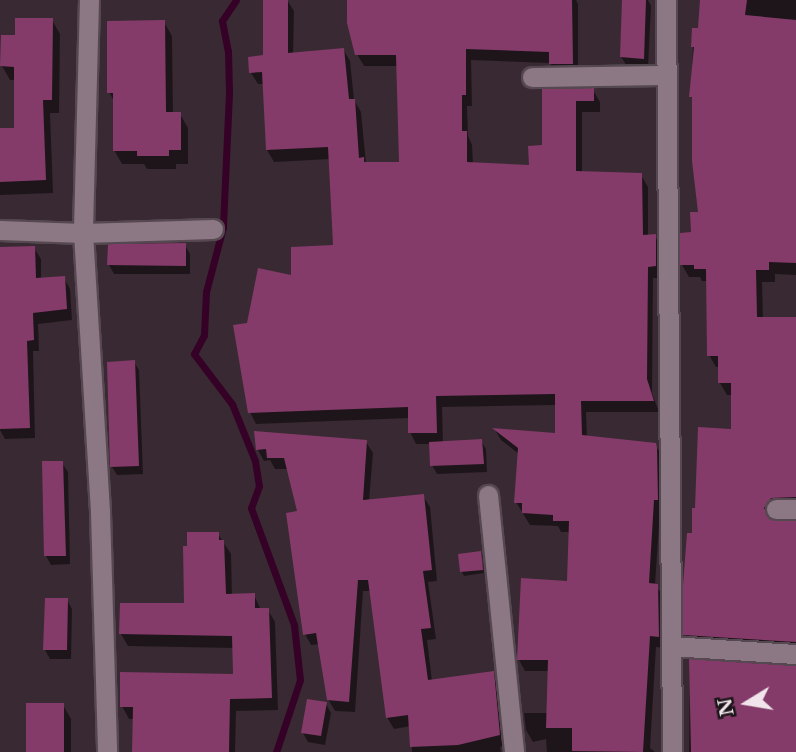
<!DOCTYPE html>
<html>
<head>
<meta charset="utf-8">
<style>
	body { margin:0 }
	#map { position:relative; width:796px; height:752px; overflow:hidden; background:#392932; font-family:"Libre Baskerville",serif }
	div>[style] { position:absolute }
	.shadow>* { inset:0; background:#0007 }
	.stream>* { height:7px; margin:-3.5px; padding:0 3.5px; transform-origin:3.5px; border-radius:3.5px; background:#360127 }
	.building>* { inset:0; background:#843b6a }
	.roads { filter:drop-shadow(2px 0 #564850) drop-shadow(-2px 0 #564850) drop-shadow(0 2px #564850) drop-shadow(0 -2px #564850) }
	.minor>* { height:19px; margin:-9.5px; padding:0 9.5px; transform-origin:9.5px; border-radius:9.5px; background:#8c7884 }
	span { translate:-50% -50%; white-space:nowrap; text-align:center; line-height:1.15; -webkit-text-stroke:5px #1b1418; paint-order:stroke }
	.north { position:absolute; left:712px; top:668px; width:70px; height:70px; -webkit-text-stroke:5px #1b1418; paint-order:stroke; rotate:259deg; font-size:19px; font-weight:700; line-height:28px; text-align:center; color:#f0e5eb }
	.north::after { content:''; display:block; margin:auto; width:24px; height:32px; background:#f0e5eb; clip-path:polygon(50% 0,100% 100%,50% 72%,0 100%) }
</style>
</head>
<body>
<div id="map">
	<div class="shadow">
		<div style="clip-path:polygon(265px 0,287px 0,294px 11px,293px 54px,343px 49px,350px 61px,354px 100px,361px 112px,366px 164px,401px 163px,398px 66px,364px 66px,357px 54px,349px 0,576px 0,578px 4px,578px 75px,558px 76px,550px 63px,471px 60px,472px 106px,467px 106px,468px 136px,472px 145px,473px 164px,531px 167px,544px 147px,544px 91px,593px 90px,600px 102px,600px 112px,582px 112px,582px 173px,641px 175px,648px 187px,648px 237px,655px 236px,661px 248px,662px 278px,653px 278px,652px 393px,659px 412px,586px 412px,587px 438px,655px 444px,662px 456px,663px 511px,660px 511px,655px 585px,664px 597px,664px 648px,656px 647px,650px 748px,655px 752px,547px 752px,546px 739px,533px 742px,526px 730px,524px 713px,548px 713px,549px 671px,525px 671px,519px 660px,568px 583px,570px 532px,561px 532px,558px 526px,530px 525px,516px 502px,519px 454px,501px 440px,495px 430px,557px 435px,557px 405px,442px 407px,443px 443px,481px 441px,486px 449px,487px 472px,437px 474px,432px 465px,431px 444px,416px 444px,410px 432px,409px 418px,256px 424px,250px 412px,249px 324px,293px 277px,335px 247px,331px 159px,274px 162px,267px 150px,264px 84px,258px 84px,251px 73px,265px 57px)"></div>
		<div style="clip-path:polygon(624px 0,648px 0,651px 6px,648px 67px,627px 66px,621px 57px)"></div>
		<div style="clip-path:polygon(702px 0,796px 0,796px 275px,775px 274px,775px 282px,762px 282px,763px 319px,796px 319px,796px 508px,772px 515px,770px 522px,796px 523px,796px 653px,692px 646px,685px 634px,696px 510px,733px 431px,732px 395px,727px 395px,720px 383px,720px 367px,716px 367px,709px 355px,708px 281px,702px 281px,700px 277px,689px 277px,682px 265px,700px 213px,694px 102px,691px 96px,693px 47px,699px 30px)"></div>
		<div style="clip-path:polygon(52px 20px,60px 34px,59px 113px,50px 113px,53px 193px,0 195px,0 130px,15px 129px,16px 80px,10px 80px,2px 66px,16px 37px)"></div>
		<div style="clip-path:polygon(164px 22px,172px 36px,173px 114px,180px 114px,188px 128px,188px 164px,176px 164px,176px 169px,147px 169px,144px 164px,122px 164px,114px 150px,114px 101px,109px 92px)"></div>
		<div style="clip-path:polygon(185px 245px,190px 254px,190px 274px,114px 274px,109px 265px)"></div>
		<div style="clip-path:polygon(34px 248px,41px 259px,41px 280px,64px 278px,70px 289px,72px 320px,38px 324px,39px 351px,33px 351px,35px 438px,5px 439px,0 430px,0 249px)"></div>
		<div style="clip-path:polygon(134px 362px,139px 370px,143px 474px,117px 475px,112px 467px)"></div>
		<div style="clip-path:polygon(256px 433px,366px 442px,373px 453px,369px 501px,423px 496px,430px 507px,437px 581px,428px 582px,436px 639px,427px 640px,432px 681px,493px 673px,499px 684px,505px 746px,500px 747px,501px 752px,412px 752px,411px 726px,394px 729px,387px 717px,371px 591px,363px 591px,355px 712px,335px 711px,328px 699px,320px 644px,311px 645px,305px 634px,299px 512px,288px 469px,275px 469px,270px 460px,264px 461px,258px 450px)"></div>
		<div style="clip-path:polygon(62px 463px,68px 472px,70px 564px,51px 565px,46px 556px)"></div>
		<div style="clip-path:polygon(218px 534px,231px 554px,232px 596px,254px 595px,261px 610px,268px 610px,275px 622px,278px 710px,236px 711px,235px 752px,134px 752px,135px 719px,129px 719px,122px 706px,235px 675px,234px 648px,128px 646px,121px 634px,186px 605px)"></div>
		<div style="clip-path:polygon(480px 553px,484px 573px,464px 576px,462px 572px)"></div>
		<div style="clip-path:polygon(67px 600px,72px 609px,71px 659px,50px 659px,45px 650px)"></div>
		<div style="clip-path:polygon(690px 661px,796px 668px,796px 752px,689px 752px)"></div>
		<div style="clip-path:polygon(326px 704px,331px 713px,325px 745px,308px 742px,303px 733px)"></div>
		<div style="clip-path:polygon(63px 705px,71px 719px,71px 752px,28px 752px)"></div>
	</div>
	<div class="stream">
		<div style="left:236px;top:0;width:25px;rotate:124deg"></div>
		<div style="left:222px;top:21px;width:31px;rotate:79deg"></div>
		<div style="left:228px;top:51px;width:42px;rotate:88.6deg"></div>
		<div style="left:229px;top:93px;width:134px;rotate:92.6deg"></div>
		<div style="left:223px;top:227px;width:67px;rotate:104.7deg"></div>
		<div style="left:206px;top:292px;width:43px;rotate:92.7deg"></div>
		<div style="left:204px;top:335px;width:21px;rotate:118deg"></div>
		<div style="left:194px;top:354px;width:63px;rotate:52.8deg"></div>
		<div style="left:232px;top:404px;width:61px;rotate:68deg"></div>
		<div style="left:255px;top:461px;width:25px;rotate:81deg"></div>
		<div style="left:259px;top:486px;width:23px;rotate:110deg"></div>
		<div style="left:251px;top:508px;width:125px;rotate:69.8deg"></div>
		<div style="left:294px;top:625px;width:55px;rotate:83.8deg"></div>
		<div style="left:300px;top:680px;width:76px;rotate:108.4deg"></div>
	</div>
	<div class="building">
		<div style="clip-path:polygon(263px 0,288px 0,288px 53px,344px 48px,349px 99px,355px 99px,359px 158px,364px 157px,364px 162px,399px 162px,396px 55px,355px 55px,347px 23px,347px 0,572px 0,573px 64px,549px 64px,549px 52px,466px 49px,466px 95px,462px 95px,462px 131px,467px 131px,467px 162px,529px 165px,528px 146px,542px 145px,542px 89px,594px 88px,594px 101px,576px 101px,576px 171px,642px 173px,643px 235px,656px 234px,656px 266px,648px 267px,647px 379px,654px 401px,581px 401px,582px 435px,656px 443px,657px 448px,658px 500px,654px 500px,649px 583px,658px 584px,659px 637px,650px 636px,643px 752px,572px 751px,572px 728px,546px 728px,548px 660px,517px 660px,521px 578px,567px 581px,569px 521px,553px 521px,553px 515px,522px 513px,522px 503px,514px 503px,518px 448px,492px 428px,555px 433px,555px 394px,436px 396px,437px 433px,408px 433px,408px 407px,248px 413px,233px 325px,247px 323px,258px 268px,291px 275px,291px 247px,333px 245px,328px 147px,266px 150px,262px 72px,249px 73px,248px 57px,263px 55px)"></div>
		<div style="clip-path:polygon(622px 0,646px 0,644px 59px,620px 57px)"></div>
		<div style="clip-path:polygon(700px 0,747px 0,745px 15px,796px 20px,796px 263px,769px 262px,769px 270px,756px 270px,757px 317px,796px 317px,796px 497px,771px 498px,764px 508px,771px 520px,796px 521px,796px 642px,683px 635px,683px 585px,687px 533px,692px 533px,692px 508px,695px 508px,698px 427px,731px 429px,731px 383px,718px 383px,718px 356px,707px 356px,706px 269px,694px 269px,694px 265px,680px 265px,680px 233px,691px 232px,690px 212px,698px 212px,692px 161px,692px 97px,689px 97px,694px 47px,691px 47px,692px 28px,698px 28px)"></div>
		<div style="clip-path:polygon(15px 18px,53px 18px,52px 100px,43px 100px,46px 180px,0 182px,0 128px,14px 128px,14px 67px,0 66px,1px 35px,15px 35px)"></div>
		<div style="clip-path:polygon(165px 20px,166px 112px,181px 112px,181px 150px,169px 150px,169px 156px,137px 156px,137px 151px,113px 151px,113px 93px,107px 93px,107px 21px)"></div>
		<div style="clip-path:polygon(186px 243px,186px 266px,107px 265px,108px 244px)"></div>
		<div style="clip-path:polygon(35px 246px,36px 278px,65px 276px,67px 309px,33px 313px,34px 340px,27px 341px,30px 428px,0 429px,0 247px)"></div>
		<div style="clip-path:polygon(135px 360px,139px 466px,110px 467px,107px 362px)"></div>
		<div style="clip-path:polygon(254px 431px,367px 440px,363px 500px,424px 494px,432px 570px,423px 571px,431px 628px,421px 629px,428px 680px,494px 671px,500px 735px,458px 745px,410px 747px,408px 715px,386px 718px,368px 580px,358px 580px,349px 702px,327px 700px,316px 633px,303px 635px,286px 513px,297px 511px,284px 458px,267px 458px,266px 449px,256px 450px)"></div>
		<div style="clip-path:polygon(482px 439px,484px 464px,430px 466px,429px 442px)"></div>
		<div style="clip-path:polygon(42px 461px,63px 461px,66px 556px,44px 556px)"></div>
		<div style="clip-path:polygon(187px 532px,219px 532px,219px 540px,224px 540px,226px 594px,255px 593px,255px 608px,269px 608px,272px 698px,230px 699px,229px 752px,132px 752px,133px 707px,120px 707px,120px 672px,233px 674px,232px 636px,119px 634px,120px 603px,184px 603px,183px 546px,187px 546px)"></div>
		<div style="clip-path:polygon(481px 551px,483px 570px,460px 572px,458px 554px)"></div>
		<div style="clip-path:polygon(45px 598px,68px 598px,67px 650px,43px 650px)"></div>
		<div style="clip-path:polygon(689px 659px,796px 666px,796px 752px,691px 752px)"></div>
		<div style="clip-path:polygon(307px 699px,327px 702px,321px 736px,301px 733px)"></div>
		<div style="clip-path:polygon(26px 703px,64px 703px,64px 752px,26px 752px)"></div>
	</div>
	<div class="roads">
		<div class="minor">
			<div style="left:89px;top:0;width:233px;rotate:91.5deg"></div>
			<div style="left:83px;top:233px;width:280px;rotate:86.5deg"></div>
			<div style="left:100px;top:512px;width:240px;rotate:88.3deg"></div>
			<div style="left:666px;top:0;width:752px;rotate:89.54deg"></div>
			<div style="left:532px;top:77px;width:134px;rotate:-0.9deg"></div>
			<div style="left:0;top:230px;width:83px;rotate:2.1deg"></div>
			<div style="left:83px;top:233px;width:130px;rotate:-1.8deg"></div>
			<div style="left:488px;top:495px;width:258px;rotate:84.2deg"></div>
			<div style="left:776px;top:509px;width:20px"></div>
			<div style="left:671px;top:646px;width:125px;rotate:3.7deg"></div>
		</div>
	</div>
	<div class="north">N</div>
</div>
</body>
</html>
